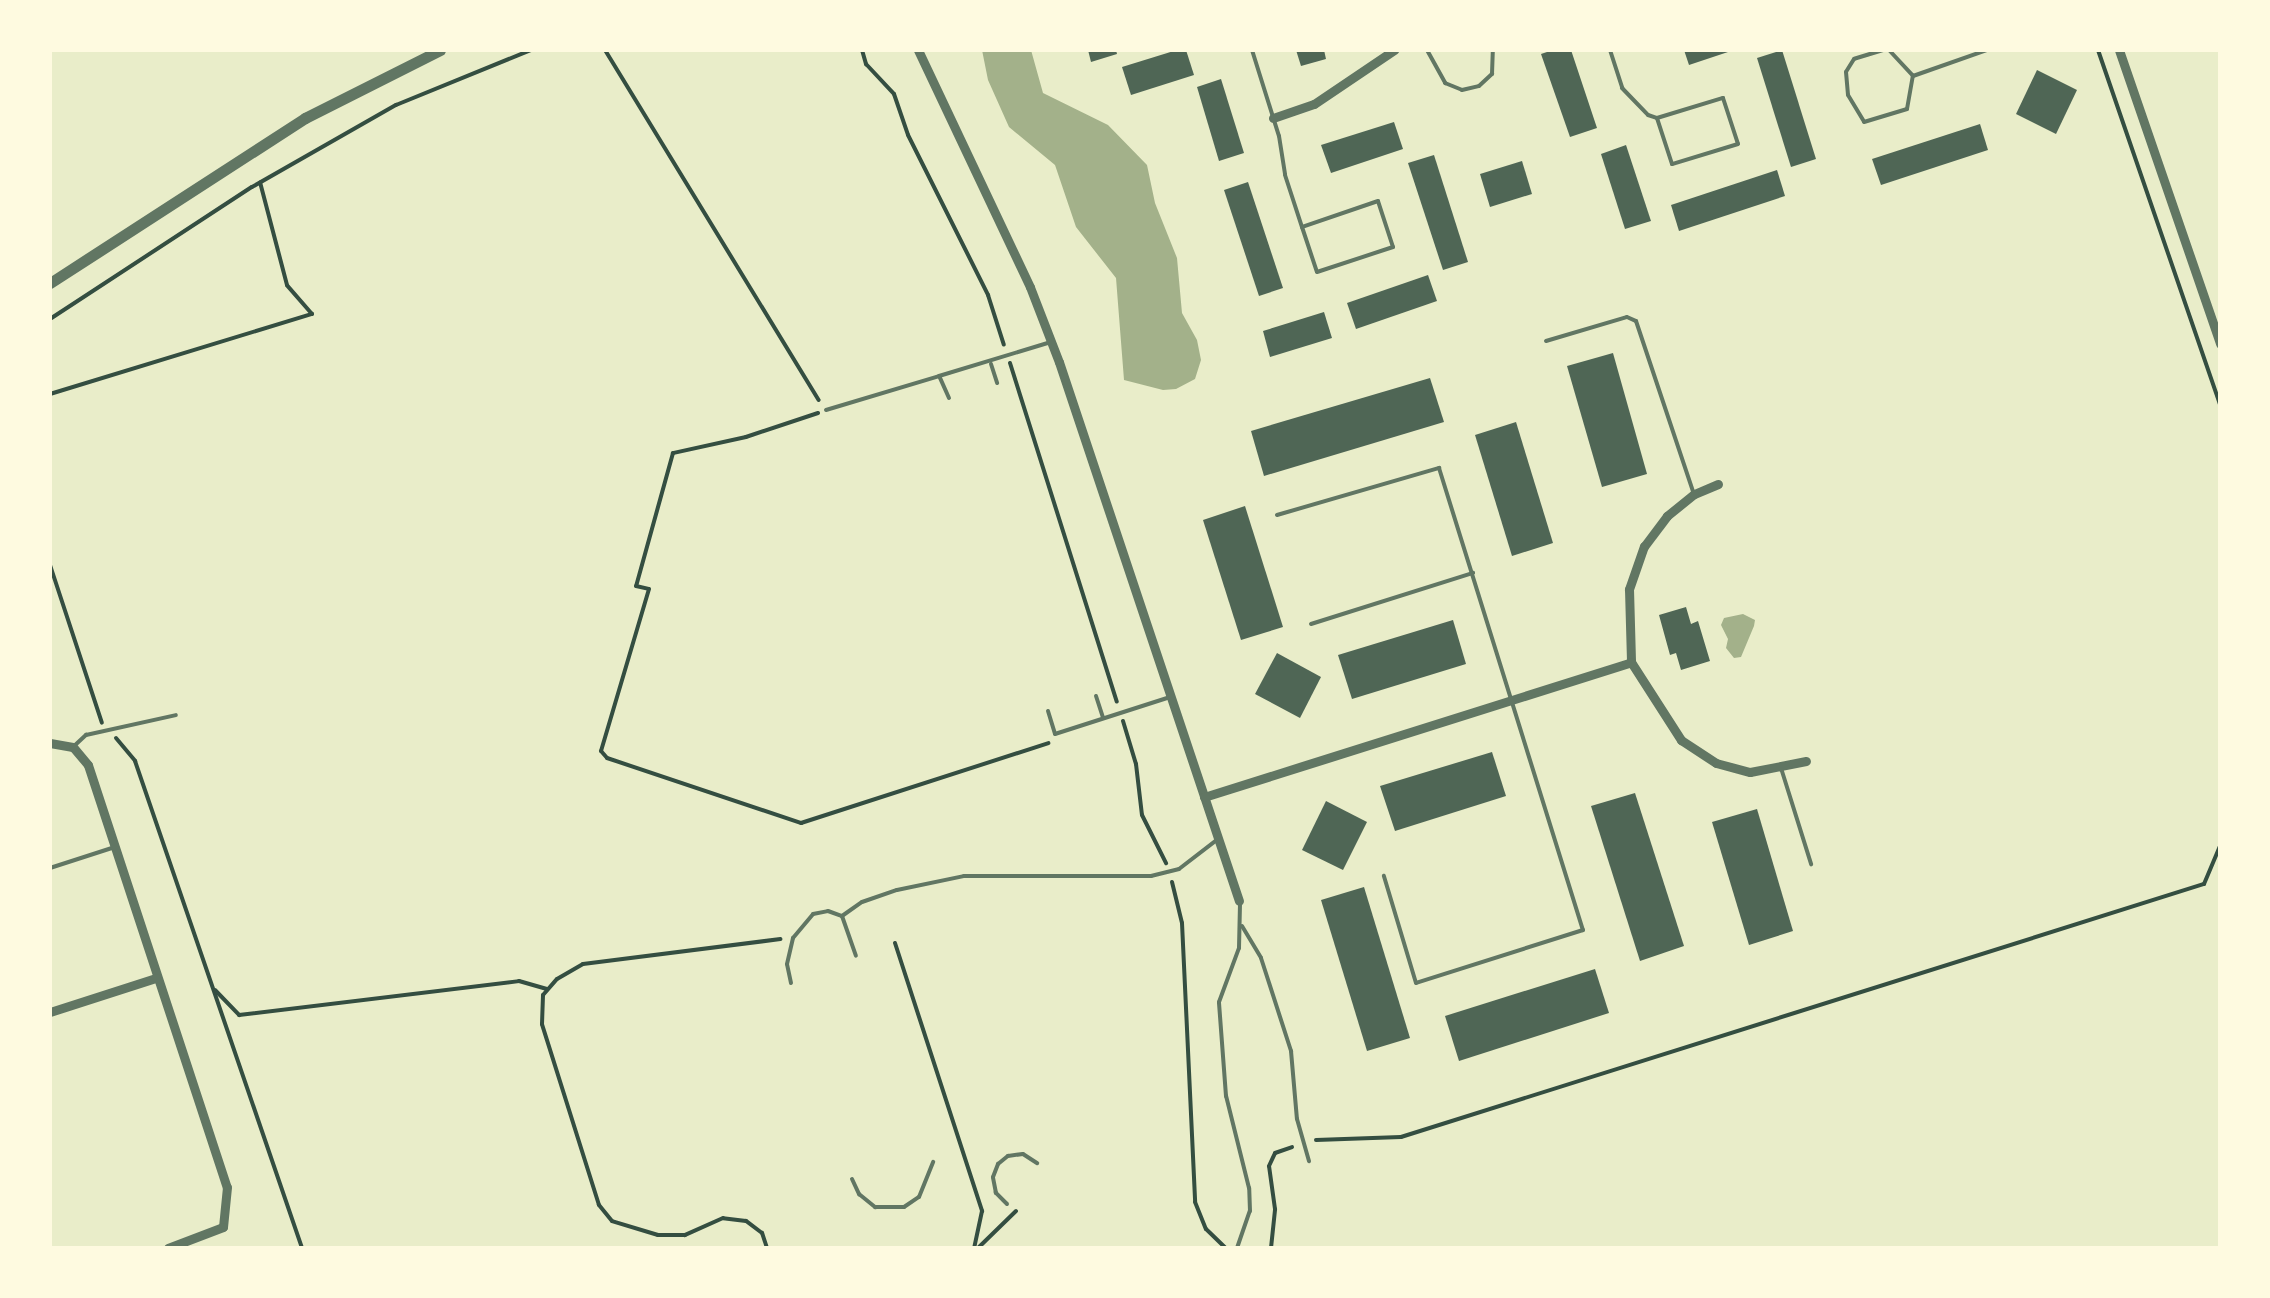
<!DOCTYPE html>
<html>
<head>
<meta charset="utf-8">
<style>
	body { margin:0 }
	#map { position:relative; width:2270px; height:1298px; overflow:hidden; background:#e9edc9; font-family:Lora,serif }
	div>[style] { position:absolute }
	.water>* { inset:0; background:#a3b18a }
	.building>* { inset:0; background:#4f6655 }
	.path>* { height:4px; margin:-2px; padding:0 2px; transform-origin:2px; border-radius:2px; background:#344e41 }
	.service>* { height:4px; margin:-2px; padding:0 2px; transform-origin:2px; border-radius:2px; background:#617663 }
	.minor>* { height:9px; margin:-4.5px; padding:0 4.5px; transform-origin:4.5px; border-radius:4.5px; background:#617663 }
	.tertiary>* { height:11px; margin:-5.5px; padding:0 5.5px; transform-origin:5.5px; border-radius:5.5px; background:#617663 }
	span { translate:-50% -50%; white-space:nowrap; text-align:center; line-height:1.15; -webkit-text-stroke:8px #fefae0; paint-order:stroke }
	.frame { position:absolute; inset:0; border:52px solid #fefae0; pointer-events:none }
</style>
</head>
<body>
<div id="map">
	<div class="water">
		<div style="clip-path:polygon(982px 50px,1031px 50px,1043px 93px,1108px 125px,1147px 165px,1155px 203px,1177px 258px,1182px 313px,1197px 340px,1201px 360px,1195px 379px,1176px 389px,1163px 390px,1124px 380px,1116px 278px,1076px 227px,1055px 165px,1009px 127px,988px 80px)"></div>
		<div style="clip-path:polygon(1743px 614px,1755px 620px,1754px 626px,1741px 657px,1734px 658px,1726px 648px,1728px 639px,1721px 625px,1724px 618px)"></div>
	</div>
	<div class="building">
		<div style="clip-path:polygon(1088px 50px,1116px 50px,1117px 54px,1091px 62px)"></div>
		<div style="clip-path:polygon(1177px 50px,1186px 50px,1194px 75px,1131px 95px,1122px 67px)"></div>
		<div style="clip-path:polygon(1296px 50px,1324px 50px,1326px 59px,1301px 66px)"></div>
		<div style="clip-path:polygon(1553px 50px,1571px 50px,1597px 128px,1570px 137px,1541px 54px)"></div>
		<div style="clip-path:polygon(1684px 50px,1731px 50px,1731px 51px,1689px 65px)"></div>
		<div style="clip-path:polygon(1782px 50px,1816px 159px,1791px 167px,1757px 58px)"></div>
		<div style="clip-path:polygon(2037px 70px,2077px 90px,2056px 134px,2016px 114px)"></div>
		<div style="clip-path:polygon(1221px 79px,1244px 153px,1219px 161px,1197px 87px)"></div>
		<div style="clip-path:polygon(1394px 122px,1403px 149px,1331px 173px,1321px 145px)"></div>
		<div style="clip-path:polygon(1980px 124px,1988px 150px,1881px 185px,1872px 159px)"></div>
		<div style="clip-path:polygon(1626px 145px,1651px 221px,1625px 229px,1601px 154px)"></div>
		<div style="clip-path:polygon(1434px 155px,1468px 262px,1443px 270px,1408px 163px)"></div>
		<div style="clip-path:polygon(1522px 161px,1532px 194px,1490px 207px,1480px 174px)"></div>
		<div style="clip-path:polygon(1777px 170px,1785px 196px,1679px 231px,1671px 205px)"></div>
		<div style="clip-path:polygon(1248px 182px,1283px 288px,1259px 296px,1224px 190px)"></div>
		<div style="clip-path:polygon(1428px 275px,1437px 301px,1356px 329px,1347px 303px)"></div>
		<div style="clip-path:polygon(1324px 312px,1332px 338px,1270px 357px,1263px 331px)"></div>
		<div style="clip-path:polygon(1613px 353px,1647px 474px,1602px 487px,1567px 366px)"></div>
		<div style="clip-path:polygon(1430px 378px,1444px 422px,1264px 476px,1251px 431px)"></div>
		<div style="clip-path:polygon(1516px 422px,1553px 543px,1512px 556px,1475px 435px)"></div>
		<div style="clip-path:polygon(1245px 506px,1283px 627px,1241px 640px,1203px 520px)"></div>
		<div style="clip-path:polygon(1686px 607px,1691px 624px,1698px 621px,1710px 661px,1681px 670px,1676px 653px,1670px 655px,1659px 615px)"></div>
		<div style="clip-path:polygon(1453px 620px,1466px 664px,1352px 699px,1338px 655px)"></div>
		<div style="clip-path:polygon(1277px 653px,1321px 677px,1300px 718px,1255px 694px)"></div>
		<div style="clip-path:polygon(1492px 752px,1506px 796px,1395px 831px,1380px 786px)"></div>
		<div style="clip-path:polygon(1635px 793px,1684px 946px,1640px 961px,1591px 806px)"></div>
		<div style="clip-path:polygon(1326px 801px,1367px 822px,1343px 870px,1302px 850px)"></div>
		<div style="clip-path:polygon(1757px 809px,1793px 931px,1749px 945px,1712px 822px)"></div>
		<div style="clip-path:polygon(1364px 887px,1410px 1038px,1367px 1051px,1321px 900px)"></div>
		<div style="clip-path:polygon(1595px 969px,1609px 1013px,1459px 1061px,1445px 1016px)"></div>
	</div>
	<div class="path">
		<div style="left:605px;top:50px;width:410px;rotate:58.6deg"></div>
		<div style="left:862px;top:50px;width:15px;rotate:74deg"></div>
		<div style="left:866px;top:64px;width:41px;rotate:47deg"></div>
		<div style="left:894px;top:94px;width:43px;rotate:71.1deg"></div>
		<div style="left:908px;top:135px;width:179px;rotate:63.4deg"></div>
		<div style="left:988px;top:295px;width:52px;rotate:72.3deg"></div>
		<div style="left:2098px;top:50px;width:375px;rotate:71deg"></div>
		<div style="left:50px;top:319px;width:241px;rotate:-33.2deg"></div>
		<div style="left:252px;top:187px;width:166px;rotate:-29.7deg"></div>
		<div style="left:396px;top:105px;width:146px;rotate:-22.2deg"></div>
		<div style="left:1010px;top:363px;width:355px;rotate:72.5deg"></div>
		<div style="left:50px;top:394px;width:274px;rotate:-17deg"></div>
		<div style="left:312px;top:314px;width:38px;rotate:-131deg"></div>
		<div style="left:287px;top:285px;width:106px;rotate:-104.7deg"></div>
		<div style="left:818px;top:413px;width:76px;rotate:161.6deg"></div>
		<div style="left:746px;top:437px;width:75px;rotate:167.6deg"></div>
		<div style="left:673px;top:453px;width:138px;rotate:105.5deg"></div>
		<div style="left:636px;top:586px;width:13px;rotate:13deg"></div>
		<div style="left:649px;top:589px;width:169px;rotate:106.5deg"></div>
		<div style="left:601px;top:751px;width:9px;rotate:49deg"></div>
		<div style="left:607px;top:758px;width:205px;rotate:18.5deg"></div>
		<div style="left:801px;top:823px;width:260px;rotate:-17.9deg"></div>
		<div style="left:50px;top:447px;width:2px;rotate:90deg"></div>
		<div style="left:50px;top:565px;width:166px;rotate:71.8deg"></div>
		<div style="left:1123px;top:721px;width:45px;rotate:73.2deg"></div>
		<div style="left:1136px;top:764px;width:51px;rotate:83.3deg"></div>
		<div style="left:1142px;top:815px;width:54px;rotate:63.4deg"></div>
		<div style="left:116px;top:738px;width:30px;rotate:50deg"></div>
		<div style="left:135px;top:761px;width:515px;rotate:71.07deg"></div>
		<div style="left:1172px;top:882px;width:42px;rotate:76.3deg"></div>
		<div style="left:1182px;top:923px;width:279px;rotate:87.3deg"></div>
		<div style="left:1195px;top:1202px;width:29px;rotate:68deg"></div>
		<div style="left:1206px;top:1229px;width:28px;rotate:44deg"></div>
		<div style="left:895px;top:943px;width:282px;rotate:72deg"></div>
		<div style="left:982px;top:1211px;width:38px;rotate:102deg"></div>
		<div style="left:215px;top:990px;width:35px;rotate:46deg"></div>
		<div style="left:239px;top:1015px;width:282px;rotate:-6.9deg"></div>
		<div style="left:519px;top:981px;width:29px;rotate:16deg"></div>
		<div style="left:1316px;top:1140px;width:85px;rotate:-2deg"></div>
		<div style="left:1401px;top:1137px;width:842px;rotate:-17.49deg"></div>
		<div style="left:2204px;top:884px;width:41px;rotate:-67.2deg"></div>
		<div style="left:767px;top:1248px;width:16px;rotate:-108deg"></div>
		<div style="left:762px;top:1233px;width:20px;rotate:-143deg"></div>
		<div style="left:746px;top:1221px;width:23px;rotate:-173deg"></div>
		<div style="left:723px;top:1218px;width:42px;rotate:155.9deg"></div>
		<div style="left:685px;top:1235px;width:27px;rotate:180deg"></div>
		<div style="left:658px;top:1235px;width:48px;rotate:-163.1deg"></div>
		<div style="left:612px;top:1221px;width:21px;rotate:-129deg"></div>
		<div style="left:599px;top:1205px;width:190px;rotate:-107.5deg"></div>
		<div style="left:542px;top:1024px;width:29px;rotate:-88deg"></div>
		<div style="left:543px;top:995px;width:21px;rotate:-49deg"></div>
		<div style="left:557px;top:979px;width:30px;rotate:-30deg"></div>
		<div style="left:583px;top:964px;width:199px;rotate:-7.2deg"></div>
		<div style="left:978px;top:1248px;width:53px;rotate:-44.2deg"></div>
		<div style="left:1271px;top:1248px;width:39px;rotate:-84deg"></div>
		<div style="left:1275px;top:1209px;width:43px;rotate:-97.9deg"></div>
		<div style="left:1269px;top:1166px;width:14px;rotate:-65deg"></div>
		<div style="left:1275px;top:1153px;width:18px;rotate:-19deg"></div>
	</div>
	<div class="service">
		<div style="left:1252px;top:50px;width:90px;rotate:72.6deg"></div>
		<div style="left:1279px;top:136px;width:39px;rotate:81deg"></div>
		<div style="left:1285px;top:175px;width:55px;rotate:71.9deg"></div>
		<div style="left:1302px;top:227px;width:47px;rotate:71.6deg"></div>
		<div style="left:1317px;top:272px;width:80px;rotate:-18.2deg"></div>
		<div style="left:1393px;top:247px;width:48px;rotate:-108.1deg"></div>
		<div style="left:1378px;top:201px;width:80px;rotate:161.1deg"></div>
		<div style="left:1427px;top:50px;width:38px;rotate:61deg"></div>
		<div style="left:1445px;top:83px;width:18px;rotate:22deg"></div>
		<div style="left:1462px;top:90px;width:17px;rotate:-13deg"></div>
		<div style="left:1479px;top:86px;width:18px;rotate:-43deg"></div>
		<div style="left:1492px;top:74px;width:24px;rotate:-88deg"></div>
		<div style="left:1610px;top:50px;width:40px;rotate:72deg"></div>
		<div style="left:1622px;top:88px;width:37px;rotate:46deg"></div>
		<div style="left:1648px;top:115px;width:9px;rotate:18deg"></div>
		<div style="left:1657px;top:118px;width:69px;rotate:-16.9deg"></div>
		<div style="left:1723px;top:98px;width:48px;rotate:71.9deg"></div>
		<div style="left:1738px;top:144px;width:69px;rotate:163.1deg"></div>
		<div style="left:1672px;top:164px;width:48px;rotate:-108.1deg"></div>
		<div style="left:1883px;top:50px;width:30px;rotate:163deg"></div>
		<div style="left:1854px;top:59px;width:15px;rotate:122deg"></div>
		<div style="left:1846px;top:72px;width:23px;rotate:85deg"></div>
		<div style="left:1848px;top:95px;width:31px;rotate:59deg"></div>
		<div style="left:1864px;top:122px;width:45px;rotate:-16.8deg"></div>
		<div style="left:1907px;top:109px;width:34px;rotate:-80deg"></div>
		<div style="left:1889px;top:50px;width:35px;rotate:47deg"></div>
		<div style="left:1913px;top:76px;width:78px;rotate:-19.4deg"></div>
		<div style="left:1546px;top:341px;width:84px;rotate:-16.5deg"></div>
		<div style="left:1627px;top:317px;width:10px;rotate:24deg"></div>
		<div style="left:1636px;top:321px;width:182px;rotate:71.5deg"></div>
		<div style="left:991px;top:364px;width:20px;rotate:72deg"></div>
		<div style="left:949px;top:398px;width:24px;rotate:-114deg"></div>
		<div style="left:939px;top:376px;width:117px;rotate:-16.9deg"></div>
		<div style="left:826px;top:410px;width:118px;rotate:-16.7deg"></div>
		<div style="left:1277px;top:515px;width:169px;rotate:-16.2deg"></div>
		<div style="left:1439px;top:468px;width:484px;rotate:72.7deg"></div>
		<div style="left:1583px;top:930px;width:175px;rotate:162.4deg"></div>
		<div style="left:1416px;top:983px;width:112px;rotate:-106.7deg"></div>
		<div style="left:1311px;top:624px;width:170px;rotate:-17.5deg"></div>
		<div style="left:1096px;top:696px;width:23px;rotate:72deg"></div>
		<div style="left:1048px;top:711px;width:24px;rotate:73deg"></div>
		<div style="left:1055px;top:734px;width:121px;rotate:-17.8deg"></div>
		<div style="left:73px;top:747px;width:18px;rotate:-43deg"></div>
		<div style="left:86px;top:735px;width:92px;rotate:-12.5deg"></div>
		<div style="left:1781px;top:768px;width:101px;rotate:72.6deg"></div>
		<div style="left:50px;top:868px;width:65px;rotate:-17.9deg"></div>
		<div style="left:842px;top:916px;width:24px;rotate:-35deg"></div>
		<div style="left:862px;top:902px;width:37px;rotate:-19deg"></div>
		<div style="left:897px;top:890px;width:68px;rotate:-11.8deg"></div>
		<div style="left:964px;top:876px;width:187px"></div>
		<div style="left:1151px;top:876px;width:29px;rotate:-14deg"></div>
		<div style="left:1179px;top:869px;width:49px;rotate:-37.6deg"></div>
		<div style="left:1242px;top:926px;width:37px;rotate:59deg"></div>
		<div style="left:1261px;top:958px;width:98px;rotate:72.1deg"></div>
		<div style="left:1291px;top:1051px;width:68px;rotate:85deg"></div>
		<div style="left:1297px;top:1119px;width:44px;rotate:74.1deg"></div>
		<div style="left:791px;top:983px;width:19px;rotate:-102deg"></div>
		<div style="left:787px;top:964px;width:27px;rotate:-77deg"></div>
		<div style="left:793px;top:938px;width:31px;rotate:-50deg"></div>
		<div style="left:813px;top:914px;width:15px;rotate:-11deg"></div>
		<div style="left:828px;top:911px;width:15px;rotate:20deg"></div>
		<div style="left:842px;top:916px;width:42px;rotate:70.7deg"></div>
		<div style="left:852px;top:1179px;width:17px;rotate:65deg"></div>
		<div style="left:859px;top:1194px;width:21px;rotate:39deg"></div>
		<div style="left:875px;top:1207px;width:29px"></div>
		<div style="left:904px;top:1207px;width:18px;rotate:-34deg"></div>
		<div style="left:919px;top:1197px;width:38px;rotate:-68deg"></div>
		<div style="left:1007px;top:1204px;width:16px;rotate:-135deg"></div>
		<div style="left:996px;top:1193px;width:16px;rotate:-101deg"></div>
		<div style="left:993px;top:1177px;width:14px;rotate:-69deg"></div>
		<div style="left:998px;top:1164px;width:13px;rotate:-39deg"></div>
		<div style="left:1008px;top:1156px;width:15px;rotate:-8deg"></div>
		<div style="left:1023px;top:1154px;width:17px;rotate:33deg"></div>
		<div style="left:1237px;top:1248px;width:39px;rotate:-71deg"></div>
		<div style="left:1250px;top:1211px;width:23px;rotate:-92deg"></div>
		<div style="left:1249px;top:1188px;width:95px;rotate:-104deg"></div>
		<div style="left:1226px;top:1096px;width:94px;rotate:-94.3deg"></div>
		<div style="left:1219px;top:1002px;width:58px;rotate:-69.7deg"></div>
		<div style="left:1239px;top:948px;width:45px;rotate:-88.7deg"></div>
	</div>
	<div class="minor">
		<div style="left:918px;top:50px;width:262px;rotate:64.7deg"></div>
		<div style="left:1030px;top:287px;width:80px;rotate:68.9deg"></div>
		<div style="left:1059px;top:362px;width:568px;rotate:71.53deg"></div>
		<div style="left:2119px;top:50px;width:311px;rotate:71deg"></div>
		<div style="left:1273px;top:118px;width:43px;rotate:-18.9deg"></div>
		<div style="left:1314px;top:104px;width:97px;rotate:-34deg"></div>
		<div style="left:1718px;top:484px;width:26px;rotate:157deg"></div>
		<div style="left:1694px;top:494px;width:35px;rotate:141deg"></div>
		<div style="left:1667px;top:516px;width:38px;rotate:127deg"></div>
		<div style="left:1644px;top:546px;width:46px;rotate:109.2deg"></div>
		<div style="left:1629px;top:589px;width:73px;rotate:88.4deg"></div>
		<div style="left:1631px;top:662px;width:93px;rotate:57.3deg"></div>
		<div style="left:1681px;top:740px;width:42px;rotate:33.3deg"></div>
		<div style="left:1716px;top:763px;width:35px;rotate:15deg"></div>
		<div style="left:1750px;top:772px;width:57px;rotate:-11.1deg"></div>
		<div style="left:50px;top:743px;width:23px;rotate:10deg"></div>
		<div style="left:73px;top:747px;width:23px;rotate:50deg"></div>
		<div style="left:88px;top:765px;width:444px;rotate:71.8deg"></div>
		<div style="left:227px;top:1187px;width:40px;rotate:95.7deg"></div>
		<div style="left:223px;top:1227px;width:59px;rotate:159.1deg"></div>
		<div style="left:1204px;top:797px;width:448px;rotate:-17.5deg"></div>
		<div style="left:50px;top:1012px;width:111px;rotate:-17.8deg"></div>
	</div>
	<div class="tertiary">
		<div style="left:50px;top:283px;width:304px;rotate:-32.9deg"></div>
		<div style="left:305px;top:118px;width:151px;rotate:-26.7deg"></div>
	</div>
	<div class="frame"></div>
</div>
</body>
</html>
